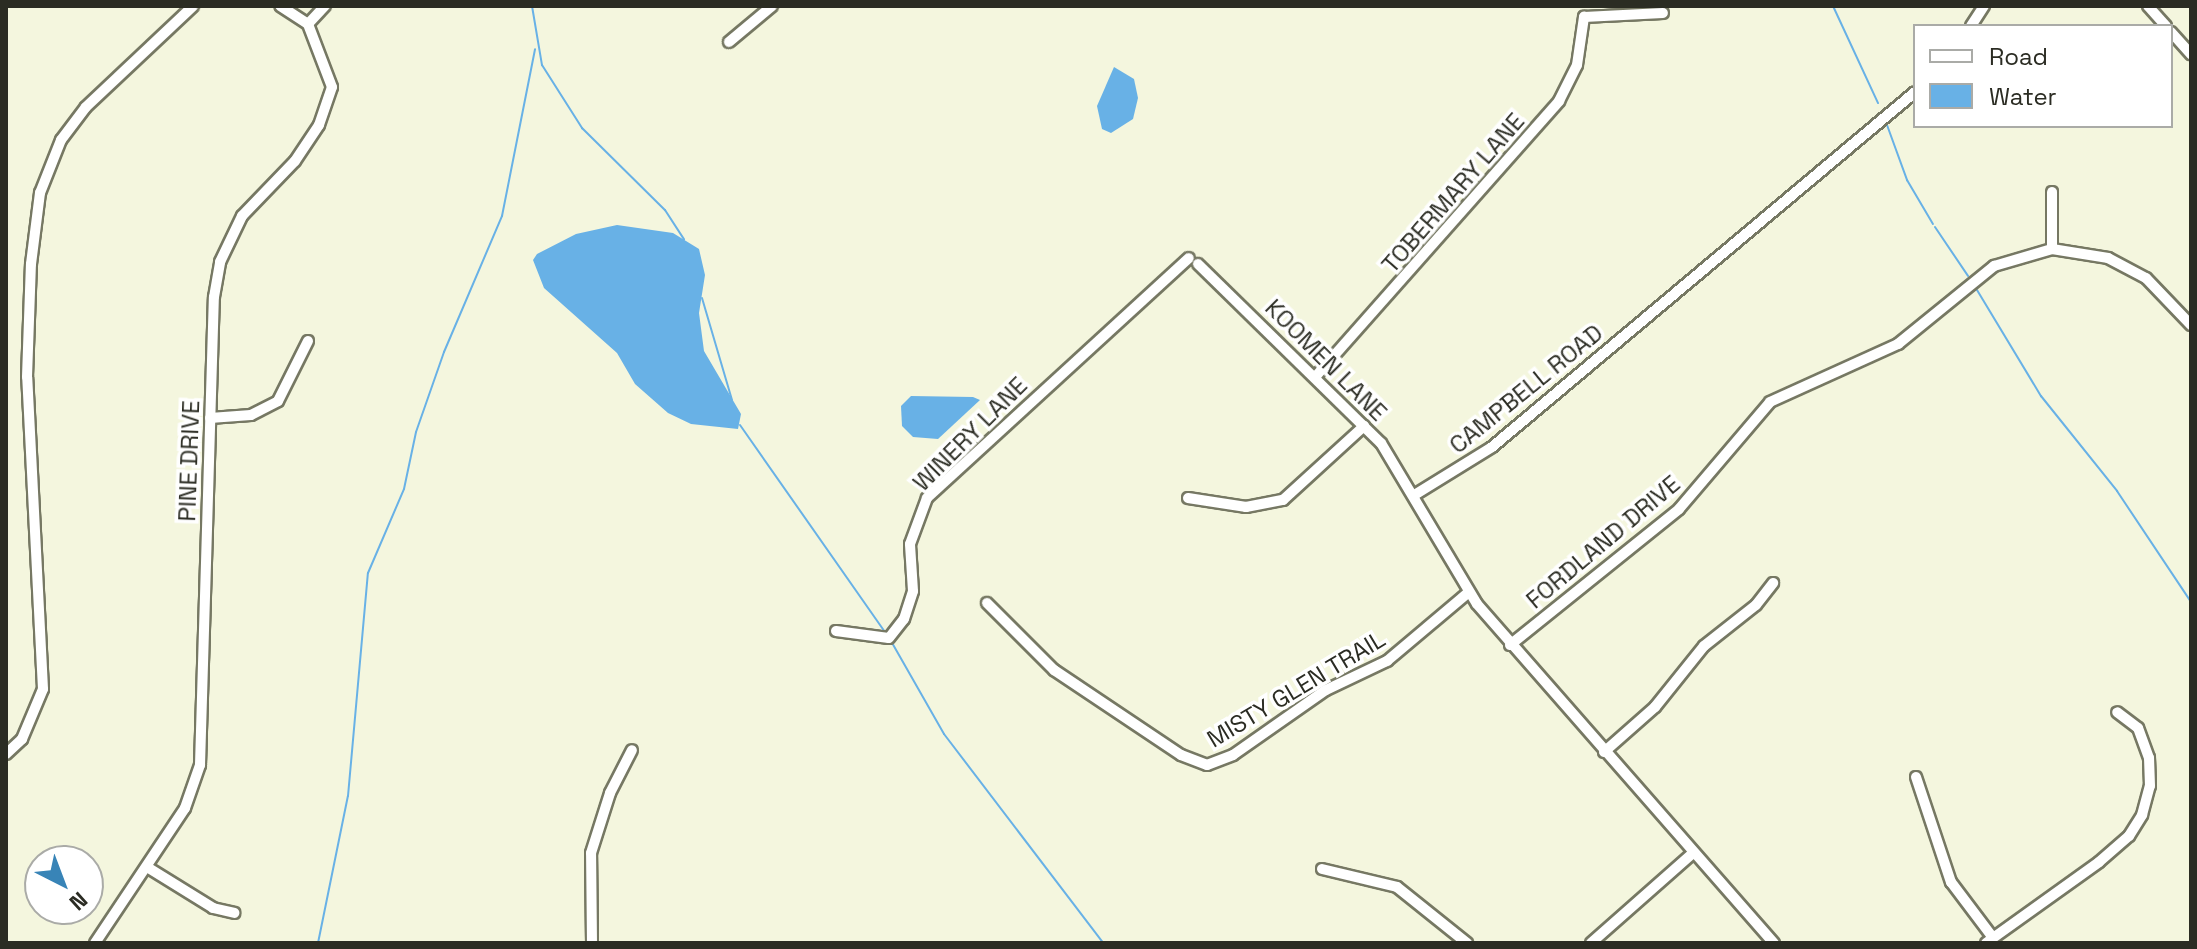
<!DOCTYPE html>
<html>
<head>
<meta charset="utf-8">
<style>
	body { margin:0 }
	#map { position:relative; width:2197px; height:949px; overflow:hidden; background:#f4f6de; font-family:"Space Grotesk",sans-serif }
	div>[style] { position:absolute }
	.water>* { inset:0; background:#68b1e6 }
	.stream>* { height:2px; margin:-1px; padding:0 1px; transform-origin:1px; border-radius:1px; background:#68b1e6 }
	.roads { filter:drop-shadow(2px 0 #767863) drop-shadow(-2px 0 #767863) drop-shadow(0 2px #767863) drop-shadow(0 -2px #767863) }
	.minor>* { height:10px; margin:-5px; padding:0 5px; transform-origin:5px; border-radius:5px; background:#fff }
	span { translate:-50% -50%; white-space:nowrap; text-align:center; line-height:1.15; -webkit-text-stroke:7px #fff; paint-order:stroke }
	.street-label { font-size:24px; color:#2b2c23 }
	.frame { position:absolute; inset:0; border:8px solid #2b2c23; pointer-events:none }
	.legend { position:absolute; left:1913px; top:24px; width:260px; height:104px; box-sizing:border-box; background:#fff; border:2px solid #aaaba7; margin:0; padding:10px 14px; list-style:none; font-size:24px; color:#2b2c23 }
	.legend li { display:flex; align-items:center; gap:16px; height:40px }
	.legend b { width:40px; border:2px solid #aaaba7 }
	.north { position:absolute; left:24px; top:845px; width:80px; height:80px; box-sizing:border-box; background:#fff; border:2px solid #aaaba7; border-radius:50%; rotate:138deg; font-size:22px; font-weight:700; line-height:32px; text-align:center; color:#2b2c23 }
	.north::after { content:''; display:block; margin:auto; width:28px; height:36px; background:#3884b7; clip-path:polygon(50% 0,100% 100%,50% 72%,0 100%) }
</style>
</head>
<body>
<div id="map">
	<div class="water">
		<div style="clip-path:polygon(1114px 67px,1134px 79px,1138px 98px,1133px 119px,1111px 133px,1102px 129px,1097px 106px)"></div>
		<div style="clip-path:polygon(617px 225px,673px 233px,699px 249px,705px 275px,699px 313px,704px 351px,741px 414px,738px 429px,691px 424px,668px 413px,635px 384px,617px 353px,544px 288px,533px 260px,537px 254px,576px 234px)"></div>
		<div style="clip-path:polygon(911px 396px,973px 397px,980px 400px,938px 439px,913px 437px,902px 426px,901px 406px)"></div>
	</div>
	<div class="stream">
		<div style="left:532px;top:6px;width:60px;rotate:80.4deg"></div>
		<div style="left:542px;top:65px;width:75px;rotate:57.6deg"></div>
		<div style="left:582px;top:128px;width:117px;rotate:44.7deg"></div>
		<div style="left:665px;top:210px;width:35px;rotate:57deg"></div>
		<div style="left:1833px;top:6px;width:107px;rotate:65.1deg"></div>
		<div style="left:1887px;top:125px;width:59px;rotate:70deg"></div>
		<div style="left:1907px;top:180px;width:51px;rotate:59.4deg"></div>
		<div style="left:1935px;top:227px;width:59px;rotate:56deg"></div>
		<div style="left:1977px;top:290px;width:124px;rotate:58.9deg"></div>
		<div style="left:2041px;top:396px;width:122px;rotate:51.3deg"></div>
		<div style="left:2117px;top:491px;width:133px;rotate:56.3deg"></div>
		<div style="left:702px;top:298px;width:106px;rotate:73.6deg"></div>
		<div style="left:740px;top:425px;width:253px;rotate:55deg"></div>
		<div style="left:891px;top:641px;width:107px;rotate:60.3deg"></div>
		<div style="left:944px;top:734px;width:263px;rotate:52.7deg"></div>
		<div style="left:318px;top:943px;width:150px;rotate:-78.5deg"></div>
		<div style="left:348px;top:796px;width:224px;rotate:-84.9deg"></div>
		<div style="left:368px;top:573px;width:91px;rotate:-66.8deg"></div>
		<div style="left:404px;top:489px;width:58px;rotate:-78.1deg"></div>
		<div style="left:416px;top:432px;width:85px;rotate:-70.7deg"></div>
		<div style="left:444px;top:352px;width:148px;rotate:-66.9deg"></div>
		<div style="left:502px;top:216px;width:170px;rotate:-78.8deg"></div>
	</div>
	<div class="roads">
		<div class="minor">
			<div style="left:2148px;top:6px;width:27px;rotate:48deg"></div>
			<div style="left:308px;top:24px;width:25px;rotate:-47deg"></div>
			<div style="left:1971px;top:26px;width:24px;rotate:-57deg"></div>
			<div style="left:2171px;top:32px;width:30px;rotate:48deg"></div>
			<div style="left:729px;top:42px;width:56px;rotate:-39.9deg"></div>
			<div style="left:2052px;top:192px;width:57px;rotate:90deg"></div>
			<div style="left:1198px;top:264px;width:256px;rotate:44.4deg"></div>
			<div style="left:1381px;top:443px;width:187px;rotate:59.2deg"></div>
			<div style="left:1477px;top:604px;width:451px;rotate:48.8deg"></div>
			<div style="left:1316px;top:376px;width:367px;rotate:-48.5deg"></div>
			<div style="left:1559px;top:101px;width:40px;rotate:-63.4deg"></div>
			<div style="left:1577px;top:65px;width:49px;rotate:-81.7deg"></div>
			<div style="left:1584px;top:17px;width:79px;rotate:-2.9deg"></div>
			<div style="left:210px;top:418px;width:41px;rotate:-4.2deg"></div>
			<div style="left:251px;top:415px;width:30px;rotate:-27deg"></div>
			<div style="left:278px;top:401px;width:67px;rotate:-63.4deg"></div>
			<div style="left:1416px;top:494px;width:89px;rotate:-31.7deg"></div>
			<div style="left:1492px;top:447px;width:552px;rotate:-40deg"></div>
			<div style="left:1188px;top:498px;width:59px;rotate:8.8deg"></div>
			<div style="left:1246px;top:507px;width:38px;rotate:-11deg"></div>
			<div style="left:1283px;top:500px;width:110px;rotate:-42.4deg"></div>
			<div style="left:987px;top:603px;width:95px;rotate:45deg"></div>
			<div style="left:1054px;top:670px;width:153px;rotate:33.8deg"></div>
			<div style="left:1181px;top:755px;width:28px;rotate:21deg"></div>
			<div style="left:1207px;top:765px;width:28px;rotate:-21deg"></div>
			<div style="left:1233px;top:755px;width:113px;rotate:-35deg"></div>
			<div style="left:1326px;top:690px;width:68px;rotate:-25.4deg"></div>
			<div style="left:1387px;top:661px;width:107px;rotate:-40.1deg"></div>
			<div style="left:836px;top:631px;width:53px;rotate:7.5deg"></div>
			<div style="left:889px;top:638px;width:24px;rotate:-52deg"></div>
			<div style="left:904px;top:619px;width:29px;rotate:-72deg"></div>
			<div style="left:913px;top:591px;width:47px;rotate:-93.7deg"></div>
			<div style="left:910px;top:544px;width:49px;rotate:-69.7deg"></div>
			<div style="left:927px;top:498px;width:355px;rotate:-42.5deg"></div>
			<div style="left:1510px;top:645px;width:217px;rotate:-38.8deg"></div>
			<div style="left:1679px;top:509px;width:140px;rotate:-49.6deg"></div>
			<div style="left:1770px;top:402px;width:141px;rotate:-24.4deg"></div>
			<div style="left:1898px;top:344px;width:124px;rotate:-39.1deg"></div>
			<div style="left:1994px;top:266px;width:60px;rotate:-16.3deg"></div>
			<div style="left:2052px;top:249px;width:57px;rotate:9.1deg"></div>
			<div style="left:2108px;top:258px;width:43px;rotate:27.8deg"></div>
			<div style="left:2146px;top:278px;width:65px;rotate:46.2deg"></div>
			<div style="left:1604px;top:752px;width:68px;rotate:-41.4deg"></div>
			<div style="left:1655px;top:707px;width:78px;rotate:-51.2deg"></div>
			<div style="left:1704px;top:646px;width:66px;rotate:-38.3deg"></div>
			<div style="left:1756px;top:605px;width:28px;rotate:-52deg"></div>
			<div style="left:6px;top:754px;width:22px;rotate:-43deg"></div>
			<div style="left:22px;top:739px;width:54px;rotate:-67.2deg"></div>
			<div style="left:43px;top:689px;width:312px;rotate:-92.9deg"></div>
			<div style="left:27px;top:377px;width:113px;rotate:-88deg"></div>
			<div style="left:31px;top:264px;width:72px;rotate:-82.8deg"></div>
			<div style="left:40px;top:193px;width:57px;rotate:-68.4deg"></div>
			<div style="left:61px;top:140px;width:41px;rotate:-52.9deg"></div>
			<div style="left:86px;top:107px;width:147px;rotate:-43.3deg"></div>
			<div style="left:1916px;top:777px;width:111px;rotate:71.6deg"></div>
			<div style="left:1951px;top:882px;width:66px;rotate:53deg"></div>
			<div style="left:147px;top:867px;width:78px;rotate:31.8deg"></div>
			<div style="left:213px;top:908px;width:22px;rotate:13deg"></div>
			<div style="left:1322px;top:869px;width:77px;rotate:13.5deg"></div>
			<div style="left:1397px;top:887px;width:90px;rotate:38.7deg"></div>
			<div style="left:95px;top:943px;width:162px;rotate:-56.3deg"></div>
			<div style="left:185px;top:808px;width:46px;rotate:-70.8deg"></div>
			<div style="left:200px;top:765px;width:468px;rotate:-88.3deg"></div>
			<div style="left:214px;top:297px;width:36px;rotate:-80deg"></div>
			<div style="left:220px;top:262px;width:51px;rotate:-64.4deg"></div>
			<div style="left:242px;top:216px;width:76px;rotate:-46.1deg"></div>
			<div style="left:295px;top:161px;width:43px;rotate:-56.3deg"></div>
			<div style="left:319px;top:125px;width:40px;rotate:-71.1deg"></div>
			<div style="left:332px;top:87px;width:67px;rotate:-110.9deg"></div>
			<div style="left:308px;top:24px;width:33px;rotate:-147deg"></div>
			<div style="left:592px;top:943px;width:90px;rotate:-90.6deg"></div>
			<div style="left:591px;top:853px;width:63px;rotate:-72.4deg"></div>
			<div style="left:610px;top:793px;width:48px;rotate:-62.9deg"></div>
			<div style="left:1591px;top:943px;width:136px;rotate:-41.4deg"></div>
			<div style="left:1986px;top:943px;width:139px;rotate:-35.6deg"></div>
			<div style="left:2099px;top:862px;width:40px;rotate:-41deg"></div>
			<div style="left:2129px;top:836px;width:25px;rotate:-58deg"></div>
			<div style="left:2142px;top:815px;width:30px;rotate:-75deg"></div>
			<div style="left:2150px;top:786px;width:28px;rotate:-92deg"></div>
			<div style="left:2149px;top:758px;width:32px;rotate:-110deg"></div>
			<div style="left:2138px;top:728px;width:26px;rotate:-143deg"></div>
		</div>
	</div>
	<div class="street-label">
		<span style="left:1453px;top:193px;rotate:-49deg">TOBERMARY LANE</span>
		<span style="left:1326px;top:360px;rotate:45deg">KOOMEN LANE</span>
		<span style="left:1526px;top:389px;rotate:-39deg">CAMPBELL ROAD</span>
		<span style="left:970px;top:434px;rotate:-45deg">WINERY LANE</span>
		<span style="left:189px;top:461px;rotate:-88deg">PINE DRIVE</span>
		<span style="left:1603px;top:542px;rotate:-40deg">FORDLAND DRIVE</span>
		<span style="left:1296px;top:689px;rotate:-31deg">MISTY GLEN TRAIL</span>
	</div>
	<div class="frame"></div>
	<ul class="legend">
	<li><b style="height:10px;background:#fff"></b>Road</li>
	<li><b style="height:22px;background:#68b1e6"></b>Water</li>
	</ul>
	<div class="north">N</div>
</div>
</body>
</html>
